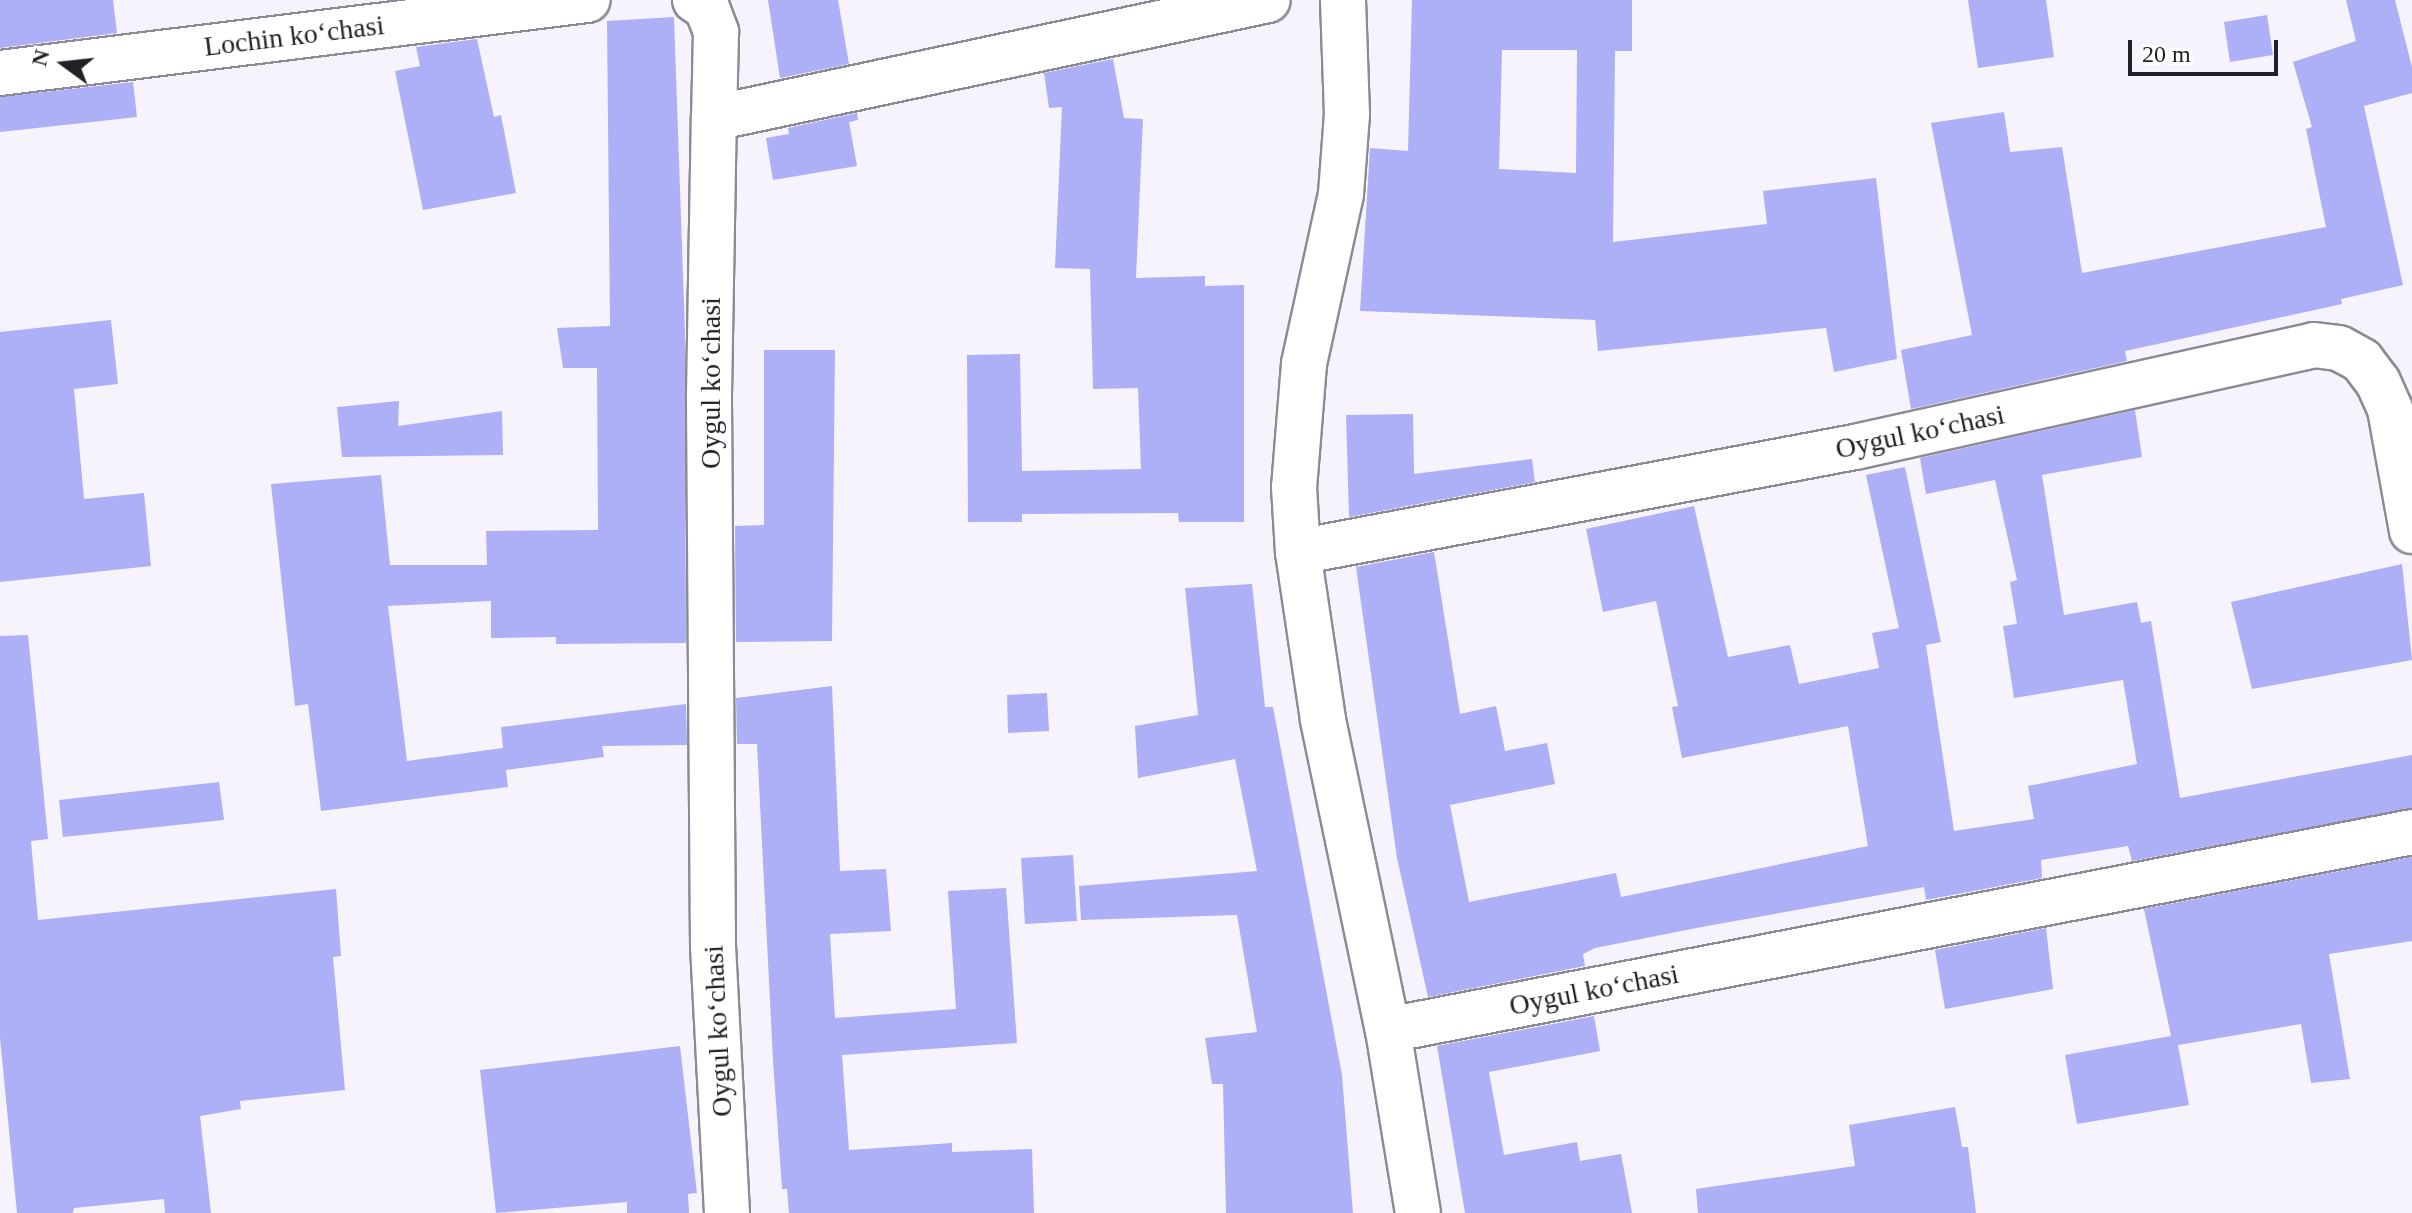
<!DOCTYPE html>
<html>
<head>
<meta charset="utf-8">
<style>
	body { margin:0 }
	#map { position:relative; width:2412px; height:1213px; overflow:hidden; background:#f6f3fd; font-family:Georgia,serif }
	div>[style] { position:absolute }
	.building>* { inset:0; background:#adaff7 }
	.roads { filter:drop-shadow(2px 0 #8e8a94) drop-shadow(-2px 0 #8e8a94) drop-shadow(0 2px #8e8a94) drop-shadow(0 -2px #8e8a94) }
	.street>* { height:44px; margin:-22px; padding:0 22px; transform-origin:22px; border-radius:22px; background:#fff }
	span { translate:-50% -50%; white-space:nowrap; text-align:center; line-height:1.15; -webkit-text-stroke:6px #fff; paint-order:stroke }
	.street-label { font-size:28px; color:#222125 }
	.north { position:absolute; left:24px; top:24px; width:80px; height:80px; -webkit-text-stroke:6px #fff; paint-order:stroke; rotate:285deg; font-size:22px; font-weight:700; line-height:32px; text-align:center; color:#222125 }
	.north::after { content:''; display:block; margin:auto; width:28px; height:36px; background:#222125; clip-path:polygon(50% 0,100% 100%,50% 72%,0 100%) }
	.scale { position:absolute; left:2128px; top:40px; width:150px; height:36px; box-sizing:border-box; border:4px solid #222125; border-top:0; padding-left:10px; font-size:24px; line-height:28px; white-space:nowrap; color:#222125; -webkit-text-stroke:6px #fff; paint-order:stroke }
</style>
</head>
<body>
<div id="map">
	<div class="building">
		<div style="clip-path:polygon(0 0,113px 0,117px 33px,0 48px)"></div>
		<div style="clip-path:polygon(768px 0,838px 0,849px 64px,780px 78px)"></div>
		<div style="clip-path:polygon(evenodd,1412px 0,1632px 0,1632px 51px,1615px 51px,1613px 242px,1767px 224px,1763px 191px,1876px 178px,1897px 359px,1834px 372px,1826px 328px,1598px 351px,1595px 320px,1360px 311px,1370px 148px,1408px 151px,1412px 0,1502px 50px,1577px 50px,1576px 173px,1499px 169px,1502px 50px)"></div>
		<div style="clip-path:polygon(1968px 0,2046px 0,2054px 57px,1978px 68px)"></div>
		<div style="clip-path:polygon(2346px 0,2395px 0,2412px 67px,2412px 93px,2364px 106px,2403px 285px,2341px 299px,2342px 304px,2125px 351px,2127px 361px,1911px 409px,1901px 350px,1972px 335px,1931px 123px,2004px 112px,2010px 152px,2062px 147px,2082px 273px,2326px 227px,2306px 129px,2312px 127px,2293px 62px,2356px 41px)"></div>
		<div style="clip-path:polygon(2267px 15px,2273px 55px,2230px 62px,2224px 22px)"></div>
		<div style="clip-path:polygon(674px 17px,685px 333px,686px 643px,556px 644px,556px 637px,491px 638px,491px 601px,388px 606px,407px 761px,503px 748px,501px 727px,686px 704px,687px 745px,602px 746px,604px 757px,506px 770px,508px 787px,321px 811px,308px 704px,295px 706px,271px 484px,381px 475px,390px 565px,487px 565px,486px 531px,598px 530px,597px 368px,563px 368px,557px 328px,610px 326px,607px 21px)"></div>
		<div style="clip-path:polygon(477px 39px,494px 117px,501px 115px,516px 193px,423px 210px,395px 71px,420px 66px,416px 47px)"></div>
		<div style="clip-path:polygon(1113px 59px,1124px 118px,1143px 119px,1136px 278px,1205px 276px,1205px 286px,1244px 285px,1244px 522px,1179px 522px,1178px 513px,1022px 514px,1022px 522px,968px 522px,967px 355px,1020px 354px,1022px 471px,1141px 469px,1138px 388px,1093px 389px,1090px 269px,1055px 268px,1062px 107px,1049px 108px,1044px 73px)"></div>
		<div style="clip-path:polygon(133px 82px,137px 117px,0 132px,0 97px)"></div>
		<div style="clip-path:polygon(857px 113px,858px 120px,849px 122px,857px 166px,773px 180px,766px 138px,789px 134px,788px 128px)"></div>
		<div style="clip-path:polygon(111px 320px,118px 384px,74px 389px,84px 499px,144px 493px,151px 566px,0 582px,0 332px)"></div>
		<div style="clip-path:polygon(764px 350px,835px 350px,832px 641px,736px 642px,735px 526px,764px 525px)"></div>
		<div style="clip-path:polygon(399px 401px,398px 426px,502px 411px,503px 455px,342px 457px,337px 407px)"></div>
		<div style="clip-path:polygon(2135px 410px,2142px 457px,2042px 475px,2064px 615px,2137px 602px,2141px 623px,2151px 621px,2180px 798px,2412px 755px,2412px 808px,2132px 861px,2128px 846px,2041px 860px,2042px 878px,1926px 900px,1924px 887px,1707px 926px,1595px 948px,1583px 954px,1585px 966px,1428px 997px,1397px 858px,1356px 567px,1434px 552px,1460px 714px,1496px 706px,1505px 751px,1547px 743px,1555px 784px,1450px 805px,1469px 902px,1616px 873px,1621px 897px,1868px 846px,1848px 726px,1682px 758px,1672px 707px,1678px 706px,1656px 601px,1603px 612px,1586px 529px,1694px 506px,1728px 657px,1790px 645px,1799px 684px,1879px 668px,1872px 633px,1899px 628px,1866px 475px,1905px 467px,1941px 642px,1926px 645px,1954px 831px,2034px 819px,2028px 786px,2137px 764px,2123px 680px,2014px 698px,2003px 626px,2017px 624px,2010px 582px,2017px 580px,1995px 480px,1926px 494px,1920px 458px)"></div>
		<div style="clip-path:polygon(1413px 414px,1414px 474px,1532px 459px,1535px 482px,1349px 517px,1346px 415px)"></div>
		<div style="clip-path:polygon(2402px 564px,2412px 660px,2252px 689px,2231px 602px)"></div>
		<div style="clip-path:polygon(1252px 584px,1265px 707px,1273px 707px,1342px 1075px,1353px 1213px,1226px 1213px,1223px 1084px,1212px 1084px,1205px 1038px,1257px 1032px,1237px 915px,1081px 920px,1079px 886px,1257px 871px,1235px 759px,1138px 778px,1135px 726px,1198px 715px,1185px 588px)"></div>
		<div style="clip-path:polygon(28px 635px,48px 839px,31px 841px,38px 920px,336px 889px,341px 956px,333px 957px,345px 1090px,240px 1101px,241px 1109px,200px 1116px,211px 1213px,165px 1213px,164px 1199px,74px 1208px,73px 1213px,17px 1213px,0 1038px,0 636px)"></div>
		<div style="clip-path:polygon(832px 686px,840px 871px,886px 869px,891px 931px,830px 934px,835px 1018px,956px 1009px,948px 891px,1006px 888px,1017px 1043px,842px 1055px,849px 1150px,952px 1143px,952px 1152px,1032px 1149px,1034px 1213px,789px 1213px,787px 1189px,782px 1189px,773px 1060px,757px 744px,737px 744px,736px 698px)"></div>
		<div style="clip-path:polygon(1047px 693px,1049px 731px,1008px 733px,1007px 695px)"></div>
		<div style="clip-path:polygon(219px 782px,224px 820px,63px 837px,59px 800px)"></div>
		<div style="clip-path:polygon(1073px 855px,1077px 921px,1025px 924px,1021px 858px)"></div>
		<div style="clip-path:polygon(2412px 857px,2412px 941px,2329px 954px,2350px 1079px,2311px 1083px,2301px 1024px,2178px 1045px,2189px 1105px,2077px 1124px,2065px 1055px,2171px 1036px,2144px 909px)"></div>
		<div style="clip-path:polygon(2046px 928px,2053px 989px,1945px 1009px,1935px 950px)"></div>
		<div style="clip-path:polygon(1594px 1016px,1600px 1051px,1489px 1072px,1504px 1155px,1577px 1142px,1580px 1161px,1621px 1154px,1632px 1213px,1465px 1213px,1437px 1046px)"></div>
		<div style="clip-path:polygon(680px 1046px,697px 1193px,688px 1194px,689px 1213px,627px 1213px,627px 1202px,496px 1213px,480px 1070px)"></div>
		<div style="clip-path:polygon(1955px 1107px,1962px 1147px,1968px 1147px,1976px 1213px,1698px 1213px,1696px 1189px,1855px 1166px,1849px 1125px)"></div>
	</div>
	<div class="roads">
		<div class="street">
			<div style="left:695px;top:0;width:14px;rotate:34deg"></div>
			<div style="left:707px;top:8px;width:26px;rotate:69deg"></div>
			<div style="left:716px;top:32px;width:86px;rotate:91.3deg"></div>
			<div style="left:1343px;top:0;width:114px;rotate:88deg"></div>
			<div style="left:1347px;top:114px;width:80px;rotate:94.3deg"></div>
			<div style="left:1341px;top:194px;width:174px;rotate:102.3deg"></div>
			<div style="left:1304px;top:364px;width:123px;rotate:94.6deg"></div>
			<div style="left:1294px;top:487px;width:65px;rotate:86.5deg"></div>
			<div style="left:1298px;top:552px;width:170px;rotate:81.5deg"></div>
			<div style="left:1323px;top:720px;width:317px;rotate:78.2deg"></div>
			<div style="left:1388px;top:1030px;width:185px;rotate:80.7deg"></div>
			<div style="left:0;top:73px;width:592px;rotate:-7.09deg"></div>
			<div style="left:1298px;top:552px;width:567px;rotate:-10.68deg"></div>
			<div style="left:1855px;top:447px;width:470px;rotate:-12.5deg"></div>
			<div style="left:2314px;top:345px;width:25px;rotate:7deg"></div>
			<div style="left:2339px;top:348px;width:26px;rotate:29deg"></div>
			<div style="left:2362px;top:361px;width:26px;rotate:53deg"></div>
			<div style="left:2378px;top:382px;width:30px;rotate:66deg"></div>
			<div style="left:2390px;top:409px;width:124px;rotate:79.8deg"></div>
			<div style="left:1388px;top:1030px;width:1043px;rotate:-10.94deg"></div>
			<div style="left:727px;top:1213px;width:267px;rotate:-93deg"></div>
			<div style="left:713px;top:946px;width:551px;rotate:-90.42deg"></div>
			<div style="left:709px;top:395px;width:277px;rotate:-89deg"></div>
			<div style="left:714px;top:118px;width:566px;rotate:-12.02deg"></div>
		</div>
	</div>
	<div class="street-label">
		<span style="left:294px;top:36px;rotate:-7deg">Lochin koʻchasi</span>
		<span style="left:711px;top:383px;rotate:-90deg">Oygul koʻchasi</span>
		<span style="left:1920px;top:432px;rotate:-12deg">Oygul koʻchasi</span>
		<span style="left:1594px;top:990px;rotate:-11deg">Oygul koʻchasi</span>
		<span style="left:718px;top:1031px;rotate:-93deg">Oygul koʻchasi</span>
	</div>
	<div class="north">N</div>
	<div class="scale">20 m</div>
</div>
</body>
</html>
